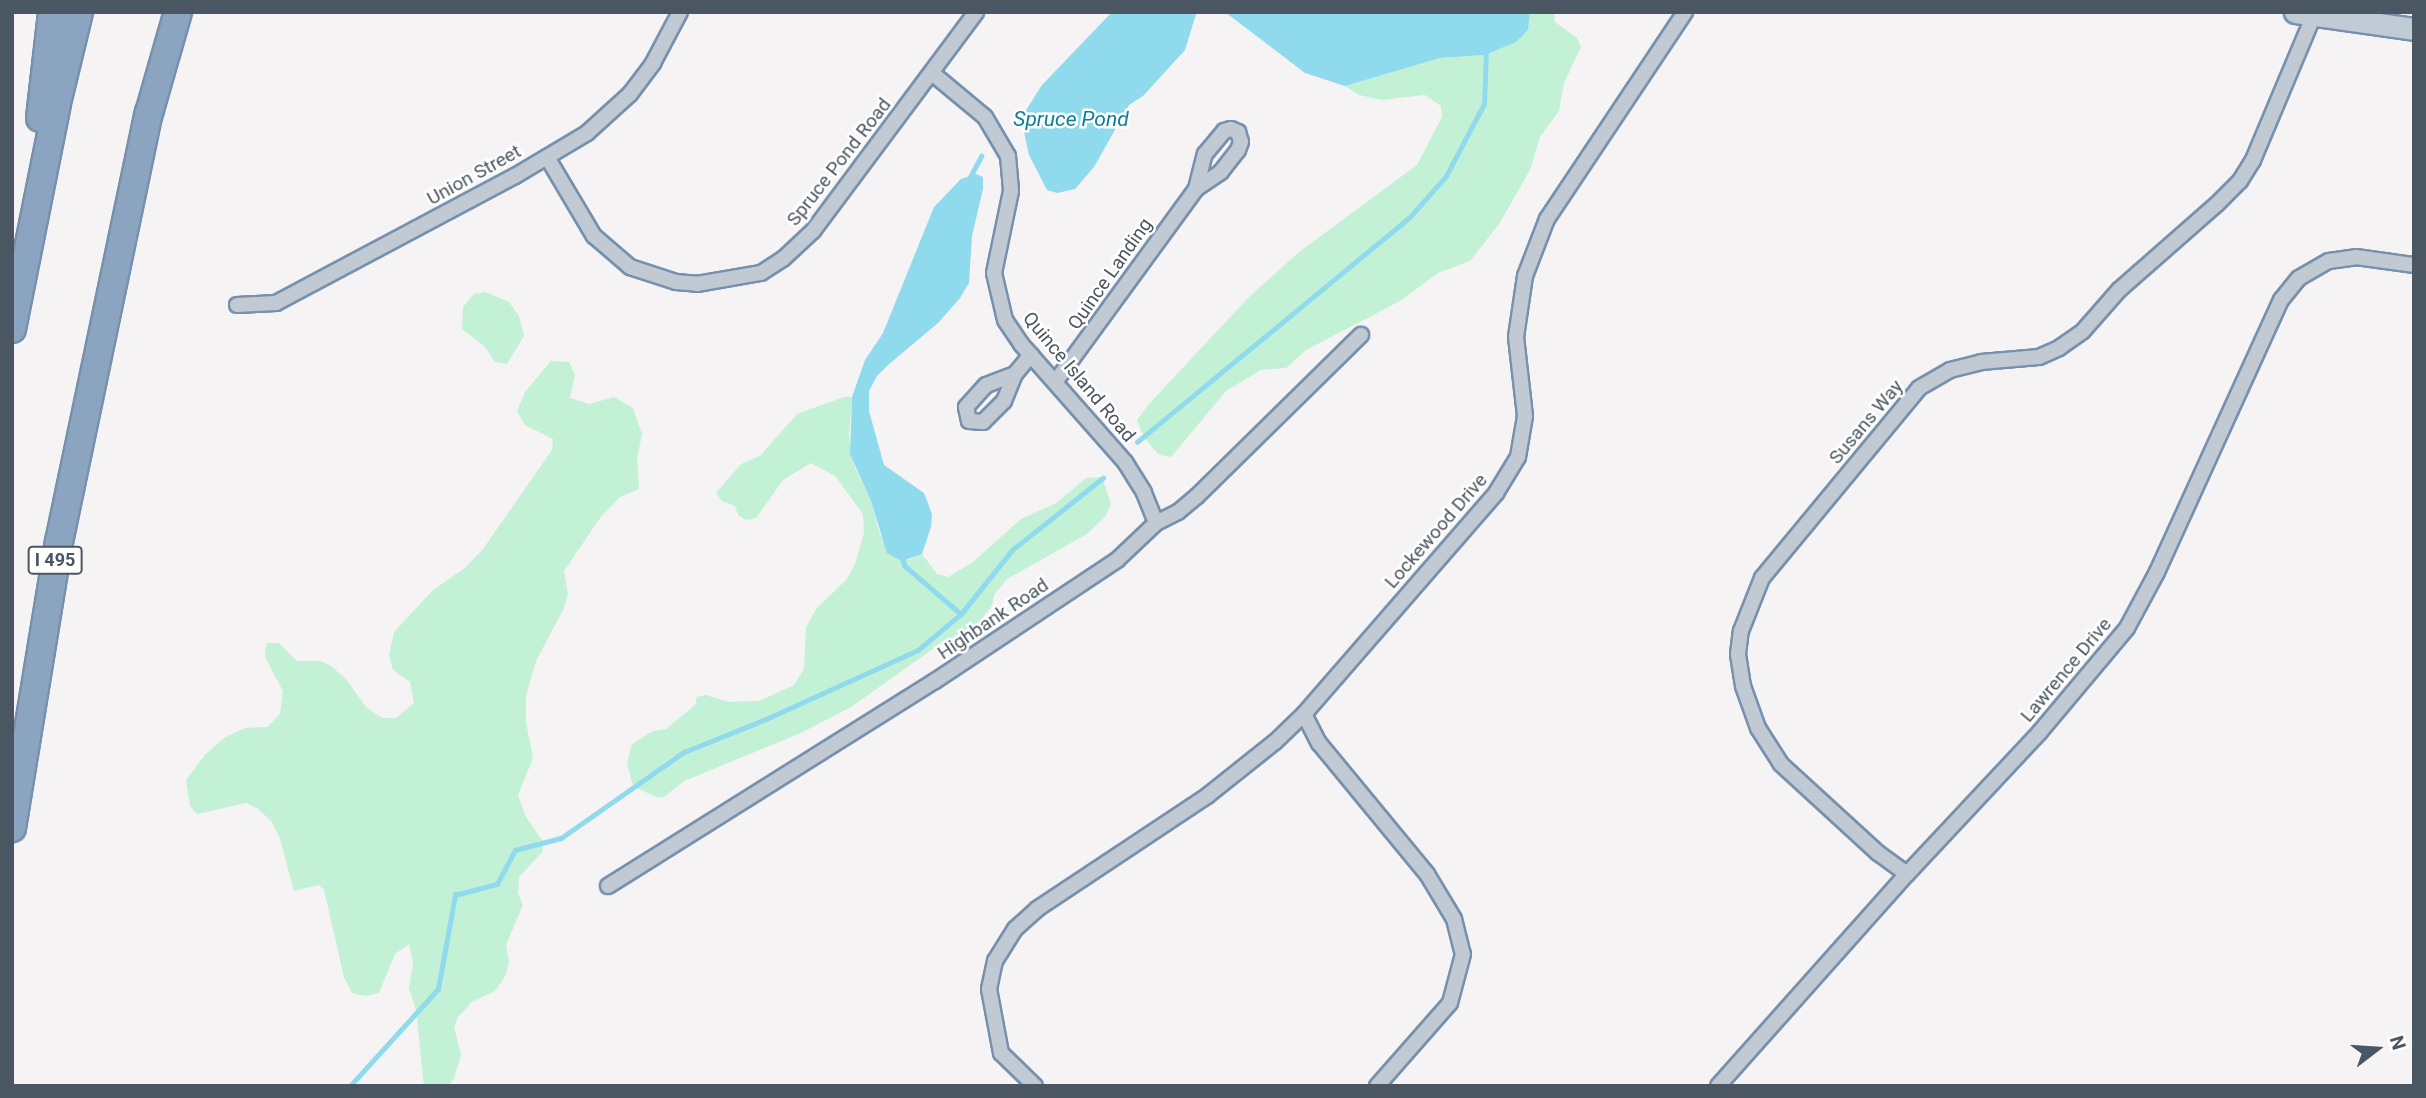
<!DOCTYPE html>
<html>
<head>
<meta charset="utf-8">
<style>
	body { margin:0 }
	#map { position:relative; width:2426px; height:1098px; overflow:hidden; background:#f5f3f3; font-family:Roboto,sans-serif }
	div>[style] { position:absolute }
	.green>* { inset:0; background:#c3f1d5 }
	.water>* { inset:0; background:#90daee }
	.stream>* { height:4.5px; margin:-2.25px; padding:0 2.25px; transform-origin:2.25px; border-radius:2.25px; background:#90daee }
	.roads { filter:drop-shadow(2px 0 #7690ad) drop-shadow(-2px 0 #7690ad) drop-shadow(0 2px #7690ad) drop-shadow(0 -2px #7690ad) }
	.minor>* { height:14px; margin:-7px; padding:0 7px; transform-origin:7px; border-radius:7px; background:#c1cad2 }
	.secondary>* { height:21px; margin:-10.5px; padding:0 10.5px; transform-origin:10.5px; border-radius:10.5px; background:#c1cbd6 }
	.motorway>* { height:26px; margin:-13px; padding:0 13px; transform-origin:13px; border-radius:13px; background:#8ba5c1 }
	span { translate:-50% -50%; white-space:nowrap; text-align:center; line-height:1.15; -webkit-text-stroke:5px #fff; paint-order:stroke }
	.shield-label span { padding:2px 5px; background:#fff; border:2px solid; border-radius:5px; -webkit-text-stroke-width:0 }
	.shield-label { font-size:18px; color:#4a5661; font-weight:700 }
	.street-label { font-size:19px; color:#4a5661 }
	.water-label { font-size:21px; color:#0c7c9b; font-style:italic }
	.frame { position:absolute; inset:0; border:14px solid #4a5661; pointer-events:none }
	.north { position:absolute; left:2342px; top:1014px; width:70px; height:70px; -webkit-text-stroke:5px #fff; paint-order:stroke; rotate:73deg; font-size:19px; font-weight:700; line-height:28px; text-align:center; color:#4a5661 }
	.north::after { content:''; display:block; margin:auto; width:24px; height:32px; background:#4a5661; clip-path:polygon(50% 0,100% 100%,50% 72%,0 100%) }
</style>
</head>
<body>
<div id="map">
	<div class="green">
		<div style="clip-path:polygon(1530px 12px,1554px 12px,1555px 22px,1577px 38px,1581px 47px,1564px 83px,1559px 111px,1540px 137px,1530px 170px,1499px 224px,1470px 261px,1438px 273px,1400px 301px,1306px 350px,1286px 368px,1261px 370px,1226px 391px,1171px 457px,1158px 454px,1144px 437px,1137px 420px,1149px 404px,1248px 298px,1299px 252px,1417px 165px,1442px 117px,1441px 106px,1425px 95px,1382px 100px,1359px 95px,1345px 86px,1440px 58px,1485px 55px,1515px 42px,1528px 30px)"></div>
		<div style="clip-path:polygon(485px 292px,509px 302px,519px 316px,524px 336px,507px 364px,495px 362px,485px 347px,462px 329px,463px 307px,474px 294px)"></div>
		<div style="clip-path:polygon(551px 361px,569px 362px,575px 375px,570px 398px,589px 404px,614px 397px,633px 408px,642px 434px,637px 459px,639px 489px,620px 497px,600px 518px,564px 571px,568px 594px,564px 608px,536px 661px,526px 696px,526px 722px,533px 758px,518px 795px,526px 817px,542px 840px,543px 851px,519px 877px,518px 893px,523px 905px,506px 945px,509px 962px,506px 975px,495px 991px,472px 1002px,458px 1017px,454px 1027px,461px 1055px,454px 1078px,448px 1086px,424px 1086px,416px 1010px,409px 989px,413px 964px,409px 944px,395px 954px,379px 993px,365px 996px,352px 993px,344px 977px,324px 890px,319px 885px,294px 891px,279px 836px,272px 822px,257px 808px,246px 803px,197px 814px,190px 806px,186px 780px,205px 755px,224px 738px,245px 728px,267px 727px,280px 714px,283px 691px,266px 659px,265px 649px,268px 643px,279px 643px,297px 661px,321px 661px,331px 666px,346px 679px,366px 707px,382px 718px,396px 718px,414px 703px,410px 682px,393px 670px,389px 655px,394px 632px,433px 590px,465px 568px,483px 549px,552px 450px,553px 439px,525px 425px,517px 411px,525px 392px)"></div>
		<div style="clip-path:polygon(844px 397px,852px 397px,849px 436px,854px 465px,871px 501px,880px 535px,908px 560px,922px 554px,937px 574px,948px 577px,973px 562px,1021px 519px,1056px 503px,1086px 478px,1102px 477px,1111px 504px,1105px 517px,1087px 534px,1007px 579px,994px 595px,992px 606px,978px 623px,937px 646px,851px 707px,801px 733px,684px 781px,664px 797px,658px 798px,633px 786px,627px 763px,632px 744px,653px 731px,666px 729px,695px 705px,697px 697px,706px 695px,728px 702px,759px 701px,794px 685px,804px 669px,806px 628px,816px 609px,847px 579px,855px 564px,864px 533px,863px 514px,835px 476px,811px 463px,783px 480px,756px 518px,746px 520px,738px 515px,735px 506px,722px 501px,716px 493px,741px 464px,760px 456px,797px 414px)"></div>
	</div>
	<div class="water">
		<div style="clip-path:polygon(1112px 12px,1200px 12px,1196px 14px,1185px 50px,1143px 96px,1129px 105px,1094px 167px,1075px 189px,1057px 193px,1047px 190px,1029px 155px,1021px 118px,1042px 85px)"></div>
		<div style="clip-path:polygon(1225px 12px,1530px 12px,1528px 30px,1516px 42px,1485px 55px,1440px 58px,1345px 86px,1305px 73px)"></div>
		<div style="clip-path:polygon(976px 174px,983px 177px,983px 189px,972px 236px,969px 283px,960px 298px,938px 323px,888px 365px,877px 376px,869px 391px,869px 411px,884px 465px,924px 493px,932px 514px,931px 527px,922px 554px,902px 561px,887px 553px,871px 501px,850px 454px,852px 397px,865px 360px,883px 333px,934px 207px,961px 179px)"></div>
	</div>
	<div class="stream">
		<div style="left:969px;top:179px;width:26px;rotate:-62deg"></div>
		<div style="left:1137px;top:442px;width:352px;rotate:-39.5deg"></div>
		<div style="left:1409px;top:218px;width:56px;rotate:-48.6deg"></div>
		<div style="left:1446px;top:176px;width:81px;rotate:-62.2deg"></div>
		<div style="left:1484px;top:104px;width:52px;rotate:-87.8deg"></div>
		<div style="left:902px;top:557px;width:9px;rotate:72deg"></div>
		<div style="left:905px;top:566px;width:74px;rotate:40.6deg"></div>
		<div style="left:350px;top:1086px;width:131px;rotate:-47.8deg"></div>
		<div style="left:438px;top:989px;width:96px;rotate:-79.7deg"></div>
		<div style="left:455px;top:895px;width:43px;rotate:-14.7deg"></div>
		<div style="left:497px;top:884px;width:38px;rotate:-62deg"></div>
		<div style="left:515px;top:850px;width:48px;rotate:-14.6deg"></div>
		<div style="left:561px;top:838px;width:150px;rotate:-35deg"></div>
		<div style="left:684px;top:752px;width:88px;rotate:-21.9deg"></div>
		<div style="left:766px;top:719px;width:167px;rotate:-24.4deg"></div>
		<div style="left:918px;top:650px;width:56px;rotate:-39.9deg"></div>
		<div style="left:961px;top:614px;width:82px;rotate:-51.4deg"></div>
		<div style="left:1012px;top:550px;width:116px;rotate:-38.4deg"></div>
	</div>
	<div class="roads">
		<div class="minor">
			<div style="left:932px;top:73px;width:69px;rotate:39.7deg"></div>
			<div style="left:985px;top:117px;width:45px;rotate:59.5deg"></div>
			<div style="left:1008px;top:156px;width:35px;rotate:85deg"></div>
			<div style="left:1011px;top:191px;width:84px;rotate:101.7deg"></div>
			<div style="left:994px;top:273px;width:48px;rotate:76.8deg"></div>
			<div style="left:1005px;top:320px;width:29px;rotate:56deg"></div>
			<div style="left:1021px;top:344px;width:157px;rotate:48.6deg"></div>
			<div style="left:1125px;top:462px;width:36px;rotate:58deg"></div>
			<div style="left:1144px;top:493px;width:32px;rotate:68deg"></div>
			<div style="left:547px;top:157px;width:92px;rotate:59.3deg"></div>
			<div style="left:594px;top:236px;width:48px;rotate:40.7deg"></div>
			<div style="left:630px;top:267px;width:48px;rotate:18.1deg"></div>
			<div style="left:676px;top:282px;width:21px;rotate:5deg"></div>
			<div style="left:697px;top:284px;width:65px;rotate:-9.8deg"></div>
			<div style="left:761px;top:273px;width:27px;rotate:-33deg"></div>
			<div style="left:784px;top:258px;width:40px;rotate:-43deg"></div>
			<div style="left:813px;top:231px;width:273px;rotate:-53.3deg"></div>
			<div style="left:237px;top:305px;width:39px;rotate:-3deg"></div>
			<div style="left:276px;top:303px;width:271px;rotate:-28deg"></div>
			<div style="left:515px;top:176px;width:84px;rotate:-30.8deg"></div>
			<div style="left:587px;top:133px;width:58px;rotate:-42.2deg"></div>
			<div style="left:630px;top:94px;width:39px;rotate:-53deg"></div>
			<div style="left:653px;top:63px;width:58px;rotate:-62.1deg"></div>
			<div style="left:1015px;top:374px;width:31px;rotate:159deg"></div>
			<div style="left:986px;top:385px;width:30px;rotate:132deg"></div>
			<div style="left:966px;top:407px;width:14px;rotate:78deg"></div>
			<div style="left:969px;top:421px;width:14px;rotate:4deg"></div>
			<div style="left:983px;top:422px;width:30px;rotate:-45deg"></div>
			<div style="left:1004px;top:401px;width:29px;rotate:-68deg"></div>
			<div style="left:1015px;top:374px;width:25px;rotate:-50deg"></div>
			<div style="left:1056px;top:381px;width:238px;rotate:-53.9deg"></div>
			<div style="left:1196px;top:189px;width:36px;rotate:-76deg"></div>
			<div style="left:1205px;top:154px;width:30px;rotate:-50deg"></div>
			<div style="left:1224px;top:131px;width:7px;rotate:-16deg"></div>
			<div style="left:1231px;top:129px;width:8px;rotate:23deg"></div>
			<div style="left:1238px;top:132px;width:10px;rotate:73deg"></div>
			<div style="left:1241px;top:142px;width:9px;rotate:111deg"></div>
			<div style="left:1238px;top:150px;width:28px;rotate:128deg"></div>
			<div style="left:1221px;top:172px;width:30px;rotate:146deg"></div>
			<div style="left:1304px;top:714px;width:33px;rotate:63deg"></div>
			<div style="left:1319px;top:743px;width:170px;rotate:50.5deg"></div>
			<div style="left:1427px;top:874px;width:52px;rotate:59deg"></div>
			<div style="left:1454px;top:919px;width:36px;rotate:76deg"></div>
			<div style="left:1463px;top:954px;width:51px;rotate:104.9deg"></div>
			<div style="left:1450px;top:1003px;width:111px;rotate:131.3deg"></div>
			<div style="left:1907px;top:874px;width:36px;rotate:-144deg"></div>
			<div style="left:1878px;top:853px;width:132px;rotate:-137.5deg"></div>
			<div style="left:1781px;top:764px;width:43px;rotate:-122.6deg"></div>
			<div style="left:1758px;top:728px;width:45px;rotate:-109.7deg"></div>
			<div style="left:1743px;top:686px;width:32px;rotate:-99deg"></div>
			<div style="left:1738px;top:654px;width:23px;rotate:-83deg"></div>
			<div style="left:1741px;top:631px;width:57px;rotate:-68.4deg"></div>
			<div style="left:1762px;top:578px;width:246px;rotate:-50.4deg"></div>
			<div style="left:1919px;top:388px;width:36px;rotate:-30deg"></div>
			<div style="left:1950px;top:370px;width:32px;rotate:-14deg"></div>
			<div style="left:1981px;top:362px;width:58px;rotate:-4.9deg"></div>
			<div style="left:2039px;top:357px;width:22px;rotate:-24deg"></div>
			<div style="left:2059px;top:348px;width:29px;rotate:-35deg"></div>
			<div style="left:2083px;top:331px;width:55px;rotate:-48.7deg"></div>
			<div style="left:2119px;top:290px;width:130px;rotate:-41.3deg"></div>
			<div style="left:2217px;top:204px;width:33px;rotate:-45deg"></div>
			<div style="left:2240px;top:181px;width:25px;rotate:-58deg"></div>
			<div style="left:2253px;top:160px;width:157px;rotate:-67.2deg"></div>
			<div style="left:608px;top:886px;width:386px;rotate:-32.1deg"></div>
			<div style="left:935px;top:681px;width:219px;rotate:-33.6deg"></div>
			<div style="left:1117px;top:560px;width:54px;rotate:-43.5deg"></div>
			<div style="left:1156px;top:523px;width:25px;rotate:-27deg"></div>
			<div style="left:1178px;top:512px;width:25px;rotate:-40deg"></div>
			<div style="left:1197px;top:496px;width:230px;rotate:-44.5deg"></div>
			<div style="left:1035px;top:1086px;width:47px;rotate:-135.9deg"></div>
			<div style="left:1001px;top:1053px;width:65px;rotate:-100.6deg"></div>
			<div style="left:989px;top:989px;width:29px;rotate:-78deg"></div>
			<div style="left:995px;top:961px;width:38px;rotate:-58deg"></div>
			<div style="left:1015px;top:929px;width:30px;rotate:-42deg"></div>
			<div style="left:1037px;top:909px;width:204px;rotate:-33.6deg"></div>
			<div style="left:1207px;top:796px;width:87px;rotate:-38.5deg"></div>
			<div style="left:1275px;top:742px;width:40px;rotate:-44deg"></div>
			<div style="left:1304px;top:714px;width:293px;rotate:-49deg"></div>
			<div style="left:1496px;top:493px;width:42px;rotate:-58.6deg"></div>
			<div style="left:1518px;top:457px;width:42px;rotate:-80.3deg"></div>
			<div style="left:1525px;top:416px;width:80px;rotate:-96.5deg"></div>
			<div style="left:1516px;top:337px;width:62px;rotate:-81.6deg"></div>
			<div style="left:1525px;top:276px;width:61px;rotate:-68.9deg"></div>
			<div style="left:1547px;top:219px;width:249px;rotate:-56.3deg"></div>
			<div style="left:1718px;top:1086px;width:284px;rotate:-48.3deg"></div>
			<div style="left:1907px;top:874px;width:193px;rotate:-46.9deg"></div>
			<div style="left:2039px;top:733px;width:137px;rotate:-50deg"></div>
			<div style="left:2127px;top:628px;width:64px;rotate:-61.8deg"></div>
			<div style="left:2157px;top:572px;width:299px;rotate:-65.5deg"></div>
			<div style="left:2281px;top:300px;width:28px;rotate:-51deg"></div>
			<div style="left:2299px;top:278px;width:34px;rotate:-30deg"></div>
			<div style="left:2329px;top:261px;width:27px;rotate:-8deg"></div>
			<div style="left:2356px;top:257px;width:59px;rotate:7.9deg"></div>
		</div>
		<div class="secondary">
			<div style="left:2295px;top:12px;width:120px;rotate:8.1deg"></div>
		</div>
		<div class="motorway">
			<div style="left:40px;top:118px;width:107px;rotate:-83.5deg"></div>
			<div style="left:12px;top:329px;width:230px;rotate:-78.7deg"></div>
			<div style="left:57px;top:103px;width:94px;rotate:-76.4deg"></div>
			<div style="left:12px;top:828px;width:290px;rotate:-80.7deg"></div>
			<div style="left:59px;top:542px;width:438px;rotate:-78.2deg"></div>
			<div style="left:149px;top:113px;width:105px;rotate:-74deg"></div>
		</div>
	</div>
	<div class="shield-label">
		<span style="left:55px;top:560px">I 495</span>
	</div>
	<div class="street-label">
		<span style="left:839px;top:162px;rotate:-52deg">Spruce Pond Road</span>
		<span style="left:474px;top:175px;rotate:-29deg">Union Street</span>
		<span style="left:1110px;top:274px;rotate:-55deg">Quince Landing</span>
		<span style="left:1079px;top:377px;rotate:50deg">Quince Island Road</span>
		<span style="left:1866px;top:422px;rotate:-50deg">Susans Way</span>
		<span style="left:1436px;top:531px;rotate:-49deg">Lockewood Drive</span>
		<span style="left:993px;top:619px;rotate:-34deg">Highbank Road</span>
		<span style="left:2066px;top:670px;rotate:-50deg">Lawrence Drive</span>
	</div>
	<div class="water-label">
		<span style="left:1071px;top:119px">Spruce Pond</span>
	</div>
	<div class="frame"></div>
	<div class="north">N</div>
</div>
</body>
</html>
